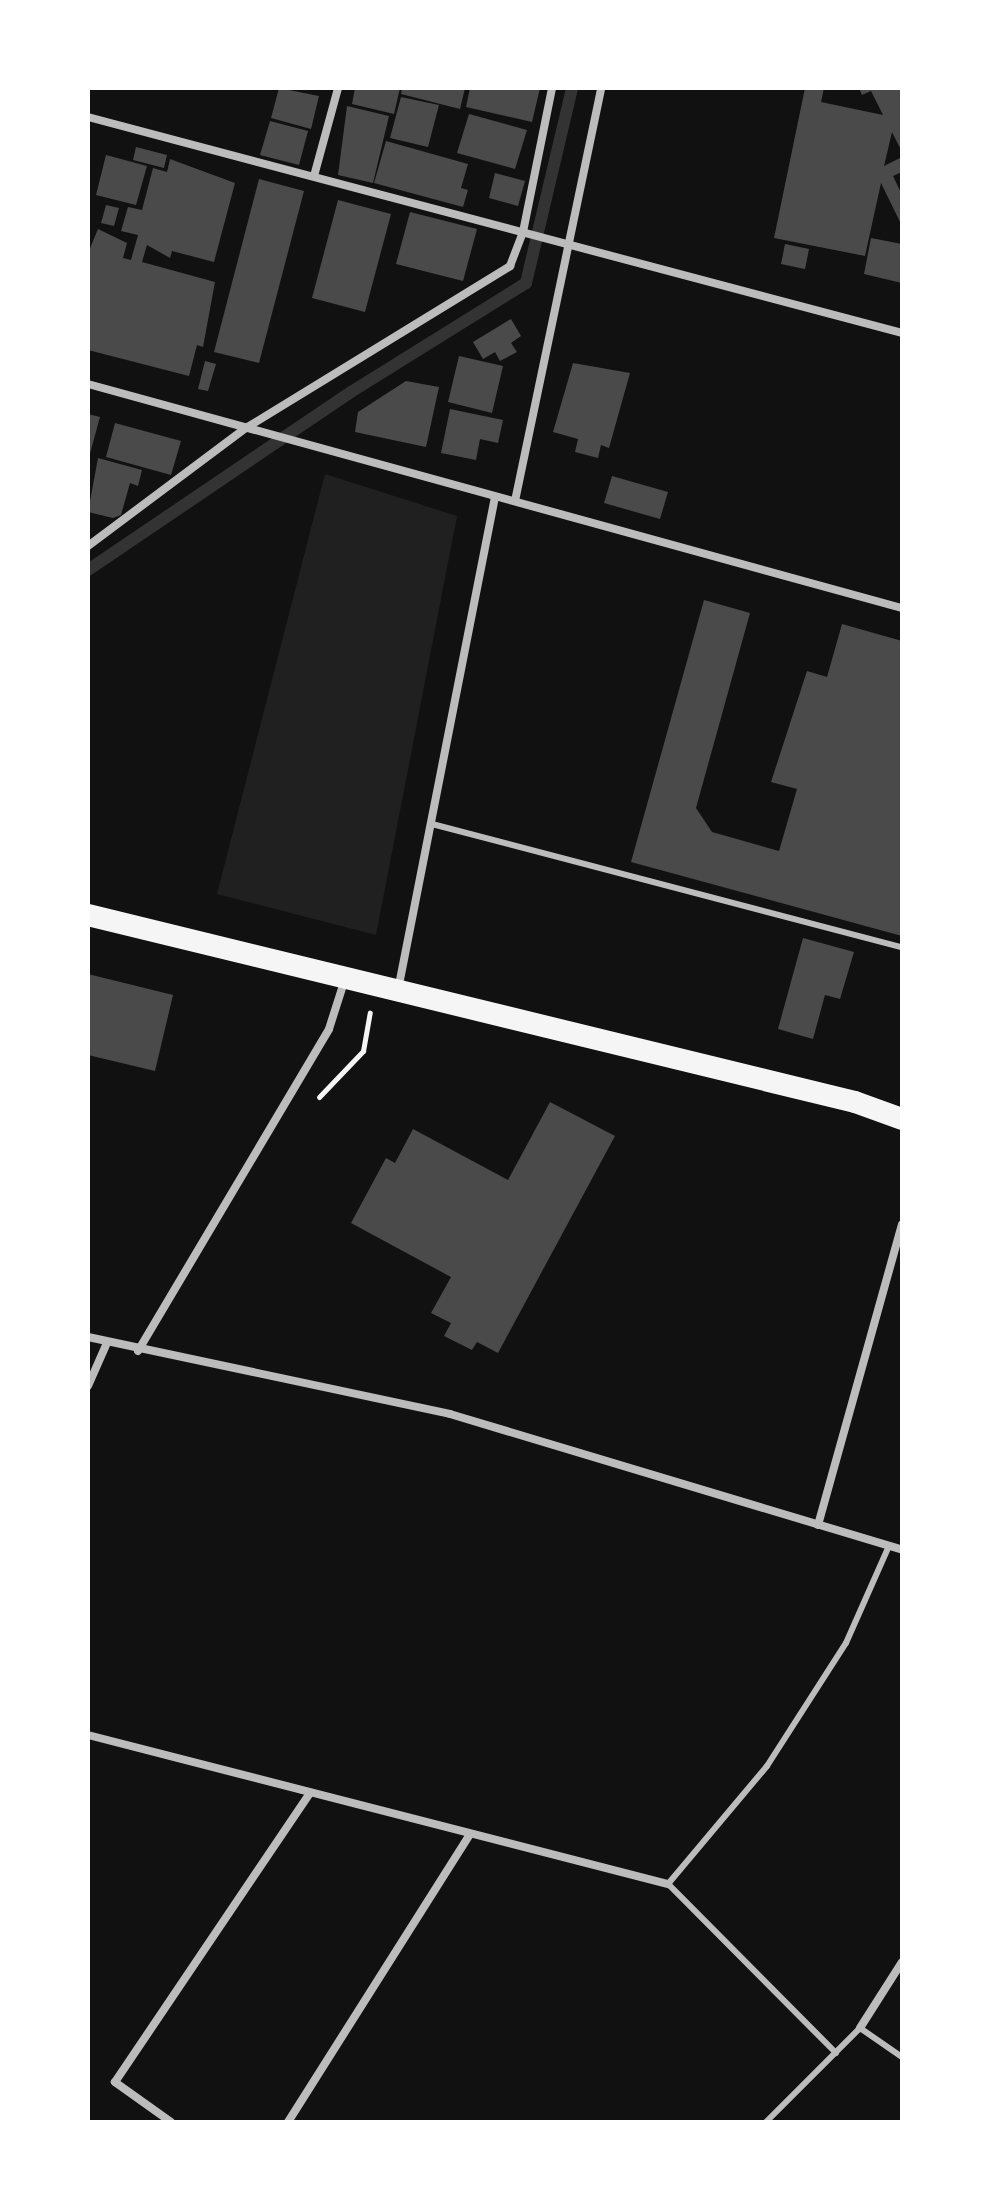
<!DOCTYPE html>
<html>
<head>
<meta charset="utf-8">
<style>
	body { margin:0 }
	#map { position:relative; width:990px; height:2210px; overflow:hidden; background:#111; font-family:Quicksand,sans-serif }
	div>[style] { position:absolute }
	.green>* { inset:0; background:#202020 }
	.stream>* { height:12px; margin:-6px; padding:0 6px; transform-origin:6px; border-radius:6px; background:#333 }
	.building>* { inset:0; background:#4a4a4a }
	.path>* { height:5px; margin:-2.5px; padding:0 2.5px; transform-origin:2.5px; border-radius:2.5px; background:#f5f5f5 }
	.service>* { height:6px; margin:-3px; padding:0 3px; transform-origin:3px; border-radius:3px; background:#bcbcbc }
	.minor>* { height:8px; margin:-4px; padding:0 4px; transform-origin:4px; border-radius:4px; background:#bcbcbc }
	.trunk>* { height:22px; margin:-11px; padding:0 11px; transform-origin:11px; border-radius:11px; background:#f5f5f5 }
	span { translate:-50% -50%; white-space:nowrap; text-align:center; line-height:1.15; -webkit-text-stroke:8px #fff; paint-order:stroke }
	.frame { position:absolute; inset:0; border:90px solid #fff; pointer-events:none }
</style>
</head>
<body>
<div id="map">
	<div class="green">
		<div style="clip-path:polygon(325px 474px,457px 516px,376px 935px,217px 894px)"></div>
	</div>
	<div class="stream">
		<div style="left:88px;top:570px;width:318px;rotate:-34.1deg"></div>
		<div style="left:351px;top:392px;width:206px;rotate:-31.9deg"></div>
		<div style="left:526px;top:283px;width:200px;rotate:-76.7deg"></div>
	</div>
	<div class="building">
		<div style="clip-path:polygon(279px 88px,319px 96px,311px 129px,271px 118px)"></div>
		<div style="clip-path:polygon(355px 88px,400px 88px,394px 114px,352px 104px)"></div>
		<div style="clip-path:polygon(402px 88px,465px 88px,460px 109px,401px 94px)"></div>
		<div style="clip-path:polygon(470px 88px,540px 88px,532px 122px,466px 107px)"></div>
		<div style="clip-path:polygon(805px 88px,824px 88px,821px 102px,883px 115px,871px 91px,862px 95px,859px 88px,902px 88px,902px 152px,892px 132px,884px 166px,902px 157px,902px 172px,893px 176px,902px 195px,902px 226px,881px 183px,865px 256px,774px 238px)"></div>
		<div style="clip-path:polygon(401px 97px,439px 105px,428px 147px,390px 138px)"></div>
		<div style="clip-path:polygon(347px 106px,389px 116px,373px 183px,338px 175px)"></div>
		<div style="clip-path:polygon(469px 114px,527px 130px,515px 169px,457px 153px)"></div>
		<div style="clip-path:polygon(270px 121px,308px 131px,299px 165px,260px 155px)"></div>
		<div style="clip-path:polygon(386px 141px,468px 164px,461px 188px,468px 190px,463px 207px,374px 183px)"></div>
		<div style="clip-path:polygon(136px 147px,167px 155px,164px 168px,133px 160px)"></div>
		<div style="clip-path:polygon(106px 155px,147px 166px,136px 205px,96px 195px)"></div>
		<div style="clip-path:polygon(170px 159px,235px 183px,214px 262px,172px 251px,170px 258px,147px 245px,142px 262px,215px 282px,203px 347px,197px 345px,189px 376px,88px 350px,88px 253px,98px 229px,127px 243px,123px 258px,131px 260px,138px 235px,121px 231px,128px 207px,142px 210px,153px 168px,167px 172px)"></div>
		<div style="clip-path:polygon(495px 173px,525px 181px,518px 206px,489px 198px)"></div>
		<div style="clip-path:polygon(259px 179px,304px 191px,259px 363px,214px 352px)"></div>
		<div style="clip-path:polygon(338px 200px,391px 214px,365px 312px,312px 298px)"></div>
		<div style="clip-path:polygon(106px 205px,119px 208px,114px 226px,101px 223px)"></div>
		<div style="clip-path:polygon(410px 212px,477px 229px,463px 281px,396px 264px)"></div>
		<div style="clip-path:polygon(871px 238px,902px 244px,902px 283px,864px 274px)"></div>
		<div style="clip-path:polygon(785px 244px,809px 249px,805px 269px,781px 264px)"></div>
		<div style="clip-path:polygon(511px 319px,521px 336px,511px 343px,517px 352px,500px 361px,495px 352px,483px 359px,473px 342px)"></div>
		<div style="clip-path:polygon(459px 356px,503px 366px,492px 413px,448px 402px)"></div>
		<div style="clip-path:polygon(205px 361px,216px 364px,208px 391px,198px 389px)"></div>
		<div style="clip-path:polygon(573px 363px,630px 373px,609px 448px,601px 445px,598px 458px,575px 452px,578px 439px,553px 432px)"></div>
		<div style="clip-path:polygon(406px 381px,439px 387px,426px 447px,355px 432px,358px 412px)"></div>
		<div style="clip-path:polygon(450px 409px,503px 420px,498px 443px,480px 439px,476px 460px,441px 453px)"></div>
		<div style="clip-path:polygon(88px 414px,100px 417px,89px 457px,88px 457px)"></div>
		<div style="clip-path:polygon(115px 423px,181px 441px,171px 475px,106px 457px)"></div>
		<div style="clip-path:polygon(98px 458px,142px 470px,138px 486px,130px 483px,121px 515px,113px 518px,88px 512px)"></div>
		<div style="clip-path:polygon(612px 476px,668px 492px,660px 519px,604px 503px)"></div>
		<div style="clip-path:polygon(704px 600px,750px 613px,696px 808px,712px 832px,779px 851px,797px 789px,771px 782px,807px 671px,827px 677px,842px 624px,902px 641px,902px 936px,631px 862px)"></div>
		<div style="clip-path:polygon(803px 938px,854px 952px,840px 999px,825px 995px,813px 1039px,778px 1029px)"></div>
		<div style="clip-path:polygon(88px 974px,173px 995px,155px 1071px,88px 1055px)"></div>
		<div style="clip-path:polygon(550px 1102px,615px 1136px,498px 1353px,477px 1342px,472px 1350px,444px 1336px,451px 1323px,431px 1313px,451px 1277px,351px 1223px,386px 1158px,395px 1163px,413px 1129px,508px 1180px)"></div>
	</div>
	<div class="path">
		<div style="left:319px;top:1097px;width:64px;rotate:-46.3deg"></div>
		<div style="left:363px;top:1051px;width:39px;rotate:-80deg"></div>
	</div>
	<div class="service">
		<div style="left:432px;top:824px;width:486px;rotate:14.7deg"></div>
		<div style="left:836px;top:2053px;width:238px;rotate:-134.8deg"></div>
		<div style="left:668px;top:1884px;width:154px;rotate:-50deg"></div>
		<div style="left:767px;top:1766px;width:146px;rotate:-57.3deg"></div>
		<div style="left:846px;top:1643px;width:106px;rotate:-66.1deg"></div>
		<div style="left:766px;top:2122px;width:133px;rotate:-45deg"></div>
		<div style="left:860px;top:2028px;width:51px;rotate:34.6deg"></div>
	</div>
	<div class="minor">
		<div style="left:88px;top:117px;width:842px;rotate:14.86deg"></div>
		<div style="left:314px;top:176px;width:91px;rotate:-74.7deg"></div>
		<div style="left:88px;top:384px;width:844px;rotate:15.39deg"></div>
		<div style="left:515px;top:501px;width:422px;rotate:-78.2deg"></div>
		<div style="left:88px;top:546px;width:197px;rotate:-36.8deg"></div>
		<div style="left:246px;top:428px;width:310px;rotate:-31.5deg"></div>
		<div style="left:510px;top:266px;width:36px;rotate:-69deg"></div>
		<div style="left:523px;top:232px;width:147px;rotate:-78.6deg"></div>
		<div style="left:398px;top:990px;width:502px;rotate:-78.87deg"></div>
		<div style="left:88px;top:1337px;width:370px;rotate:12deg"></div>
		<div style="left:450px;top:1414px;width:472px;rotate:16.7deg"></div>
		<div style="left:138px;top:1351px;width:374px;rotate:-59.3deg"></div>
		<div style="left:329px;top:1029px;width:52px;rotate:-72.3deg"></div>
		<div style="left:88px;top:1386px;width:45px;rotate:-66.3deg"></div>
		<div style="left:818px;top:1525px;width:312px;rotate:-74.4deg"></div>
		<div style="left:88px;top:1735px;width:599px;rotate:14.41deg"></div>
		<div style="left:860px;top:2028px;width:78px;rotate:-57.5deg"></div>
		<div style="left:171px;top:2122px;width:69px;rotate:-144.5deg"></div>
		<div style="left:115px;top:2082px;width:349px;rotate:-56deg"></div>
		<div style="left:288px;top:2122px;width:341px;rotate:-57.7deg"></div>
	</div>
	<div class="trunk">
		<div style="left:88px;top:915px;width:789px;rotate:13.7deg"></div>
		<div style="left:855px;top:1102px;width:50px;rotate:19.9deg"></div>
	</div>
	<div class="frame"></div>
</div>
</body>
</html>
